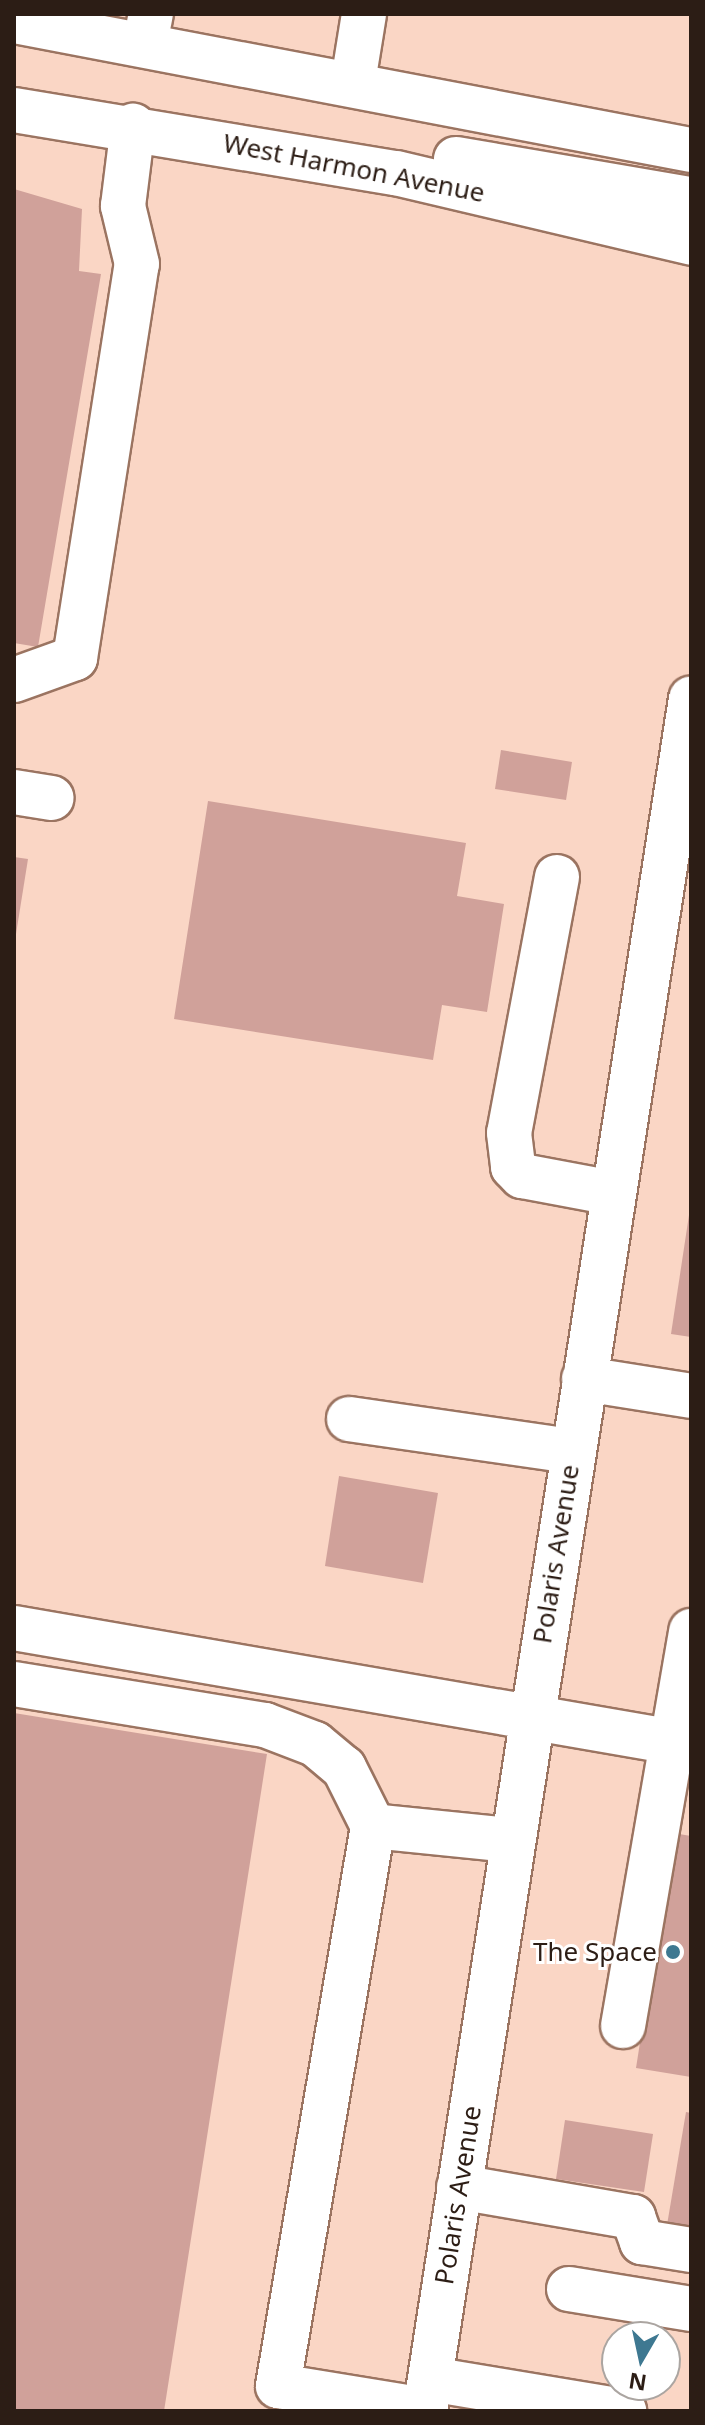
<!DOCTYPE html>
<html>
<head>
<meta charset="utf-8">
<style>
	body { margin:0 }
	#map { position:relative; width:705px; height:2425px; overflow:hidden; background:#fad6c5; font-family:"Noto Sans",sans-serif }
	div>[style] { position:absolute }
	.building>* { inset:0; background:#d0a19a }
	.roads { filter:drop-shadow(2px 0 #9b7461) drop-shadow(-2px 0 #9b7461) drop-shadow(0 2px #9b7461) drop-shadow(0 -2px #9b7461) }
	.minor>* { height:44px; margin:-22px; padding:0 22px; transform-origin:22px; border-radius:22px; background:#fff }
	.major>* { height:44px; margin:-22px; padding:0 22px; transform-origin:22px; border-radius:22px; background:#fff }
	.dots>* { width:22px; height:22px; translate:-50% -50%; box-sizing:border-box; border:4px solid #fff; border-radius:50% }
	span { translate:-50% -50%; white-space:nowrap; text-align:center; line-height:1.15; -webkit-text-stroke:6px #fff; paint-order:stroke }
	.street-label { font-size:26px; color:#2c1d15 }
	.poi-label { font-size:26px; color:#2c1d15 }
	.right { translate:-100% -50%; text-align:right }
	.frame { position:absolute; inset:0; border:16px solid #2c1d15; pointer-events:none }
	.north { position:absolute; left:601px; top:2321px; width:80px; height:80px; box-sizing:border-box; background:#fff; border:2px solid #aba5a1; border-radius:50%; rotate:189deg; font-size:22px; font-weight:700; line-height:32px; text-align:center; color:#2c1d15 }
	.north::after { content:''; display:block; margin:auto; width:28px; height:36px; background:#3e7891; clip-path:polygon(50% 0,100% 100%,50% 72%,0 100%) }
</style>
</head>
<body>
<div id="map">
	<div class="building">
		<div style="clip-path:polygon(14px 189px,82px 209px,79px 271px,101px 274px,38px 647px,14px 643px)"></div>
		<div style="clip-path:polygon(501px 750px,572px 762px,566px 800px,495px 789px)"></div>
		<div style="clip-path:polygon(208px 801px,466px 843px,457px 896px,504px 904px,487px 1012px,442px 1005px,433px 1060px,174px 1019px)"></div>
		<div style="clip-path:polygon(14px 857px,28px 859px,16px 934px,14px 934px)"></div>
		<div style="clip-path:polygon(689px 1215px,691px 1215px,691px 1337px,671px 1334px)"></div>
		<div style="clip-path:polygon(339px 1476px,438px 1493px,423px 1583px,325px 1566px)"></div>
		<div style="clip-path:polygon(14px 1713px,267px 1754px,164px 2411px,14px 2411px)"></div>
		<div style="clip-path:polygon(673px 1833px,691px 1836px,691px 2077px,636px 2068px)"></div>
		<div style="clip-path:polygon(686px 2112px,691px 2113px,691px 2229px,667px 2225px)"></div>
		<div style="clip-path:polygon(565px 2120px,653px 2134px,644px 2192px,556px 2179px)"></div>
	</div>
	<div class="roads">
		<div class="minor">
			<div style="left:145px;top:44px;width:31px;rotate:-79deg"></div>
			<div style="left:353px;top:82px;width:69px;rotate:-80.8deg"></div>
			<div style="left:14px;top:680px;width:65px;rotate:-19.8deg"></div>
			<div style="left:75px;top:658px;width:399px;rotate:-81.1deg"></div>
			<div style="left:137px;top:264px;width:60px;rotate:-103.6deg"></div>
			<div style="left:123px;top:206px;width:81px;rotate:-82.9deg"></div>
			<div style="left:14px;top:792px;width:38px;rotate:9deg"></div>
			<div style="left:557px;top:877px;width:260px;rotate:100.6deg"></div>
			<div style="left:509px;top:1133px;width:34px;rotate:83deg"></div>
			<div style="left:513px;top:1167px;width:13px;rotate:45deg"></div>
			<div style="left:522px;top:1176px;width:93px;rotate:10.6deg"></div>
			<div style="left:584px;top:1379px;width:108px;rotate:9deg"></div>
			<div style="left:349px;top:1419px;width:225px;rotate:8.2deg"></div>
			<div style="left:14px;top:1628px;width:687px;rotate:9.81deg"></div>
			<div style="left:14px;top:1684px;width:254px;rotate:9.3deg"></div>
			<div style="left:265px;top:1725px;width:53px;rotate:20.8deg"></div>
			<div style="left:315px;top:1744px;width:38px;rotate:40deg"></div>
			<div style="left:344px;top:1768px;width:65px;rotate:63.4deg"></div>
			<div style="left:623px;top:2026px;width:401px;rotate:-80.2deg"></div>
			<div style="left:459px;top:2187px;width:177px;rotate:9.8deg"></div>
			<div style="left:633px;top:2217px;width:27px;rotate:70deg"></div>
			<div style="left:642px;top:2242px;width:50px;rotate:9.3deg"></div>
			<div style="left:569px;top:2289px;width:124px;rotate:9.3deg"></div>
			<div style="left:430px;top:2379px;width:197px;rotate:9.4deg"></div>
			<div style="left:425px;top:2410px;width:149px;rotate:-170.7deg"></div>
			<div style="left:278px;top:2386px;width:568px;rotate:-80.37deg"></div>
			<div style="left:373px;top:1826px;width:139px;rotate:5.8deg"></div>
			<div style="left:425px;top:2411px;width:1733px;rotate:-81.17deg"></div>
		</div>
		<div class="major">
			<div style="left:14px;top:21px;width:689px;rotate:10.79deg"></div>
			<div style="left:14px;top:110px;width:387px;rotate:9.4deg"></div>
			<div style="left:396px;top:173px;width:303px;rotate:13.3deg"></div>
			<div style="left:456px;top:159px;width:238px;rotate:9.7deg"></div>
		</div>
	</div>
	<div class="dots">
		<div style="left:673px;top:1952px;background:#3e7891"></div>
	</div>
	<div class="street-label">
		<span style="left:354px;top:168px;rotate:11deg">West Harmon Avenue</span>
		<span style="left:556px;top:1554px;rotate:-81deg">Polaris Avenue</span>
		<span style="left:458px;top:2195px;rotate:-81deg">Polaris Avenue</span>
	</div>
	<div class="poi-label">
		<span class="right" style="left:657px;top:1952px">The Space</span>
	</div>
	<div class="frame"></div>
	<div class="north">N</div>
</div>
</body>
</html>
